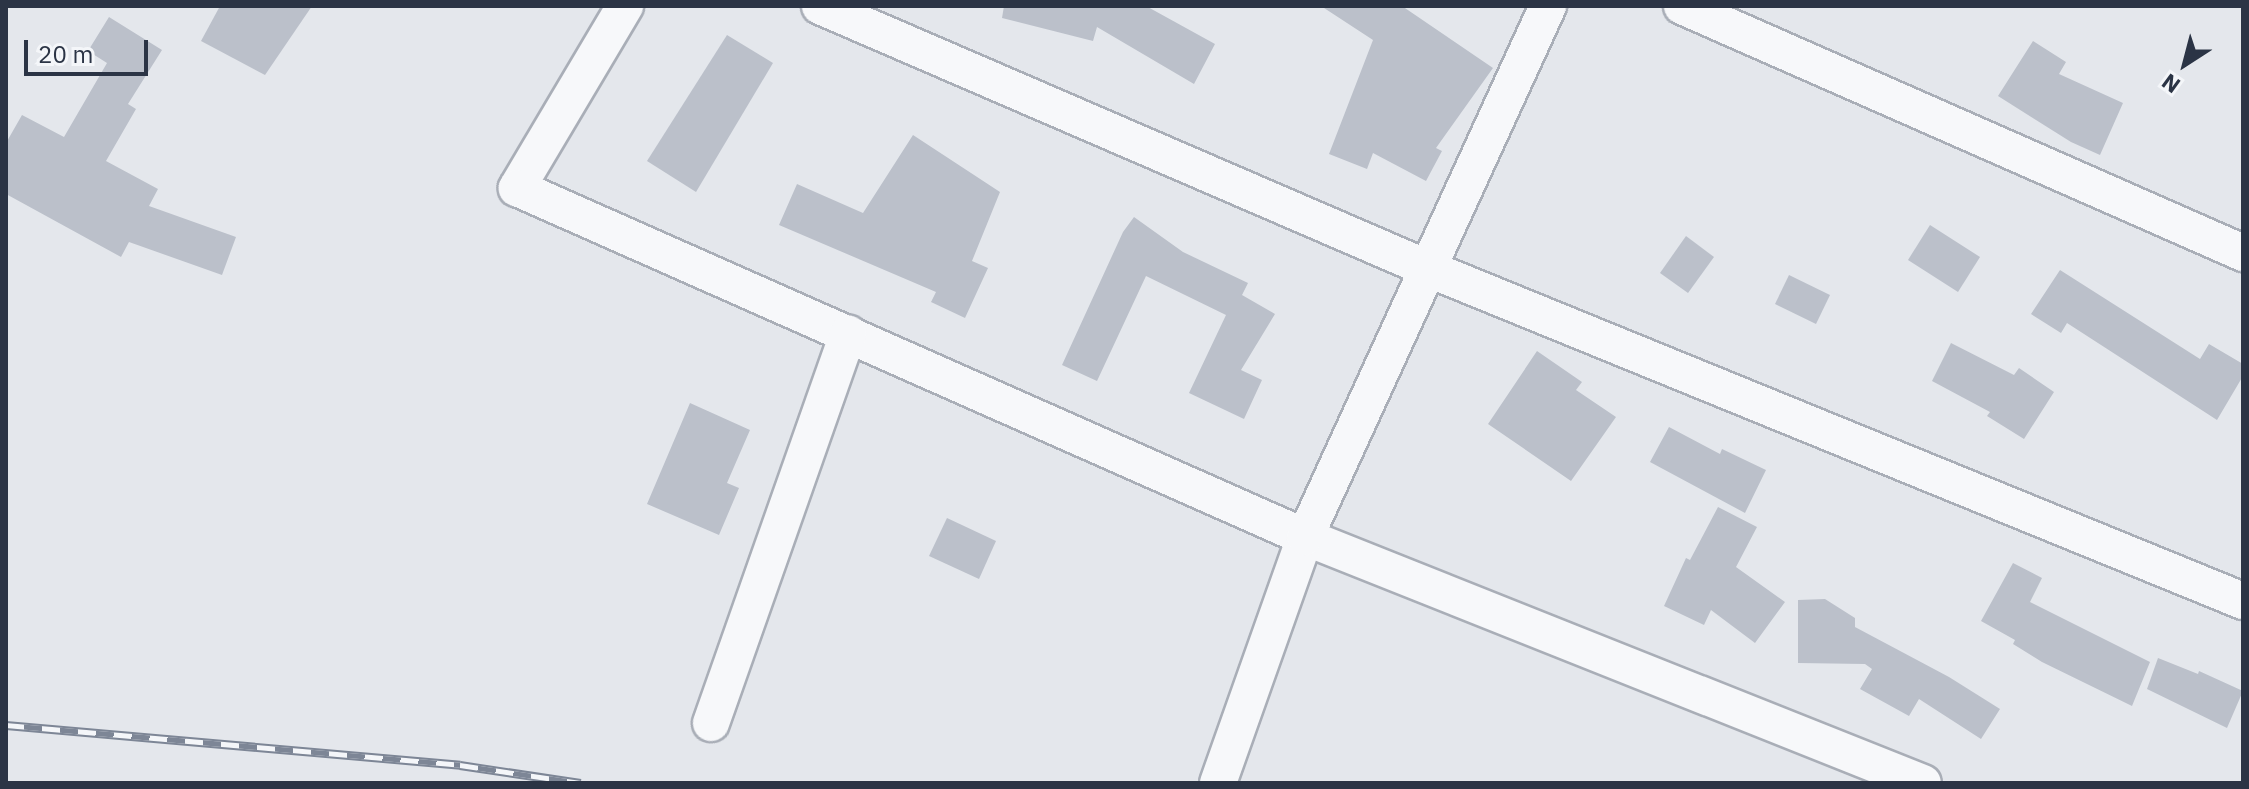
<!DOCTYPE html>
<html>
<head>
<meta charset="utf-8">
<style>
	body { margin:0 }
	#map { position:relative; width:2249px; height:789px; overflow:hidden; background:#e4e7ec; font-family:"IBM Plex Sans",sans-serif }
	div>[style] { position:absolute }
	.building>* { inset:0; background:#bbc0ca }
	.roads { filter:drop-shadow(2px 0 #a9aeb7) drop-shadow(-2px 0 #a9aeb7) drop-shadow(0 2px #a9aeb7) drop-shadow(0 -2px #a9aeb7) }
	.minor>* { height:36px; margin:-18px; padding:0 18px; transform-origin:18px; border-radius:18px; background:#f7f8fa }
	.rail>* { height:9px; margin-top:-4.5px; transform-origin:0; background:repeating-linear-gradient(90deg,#f4f6f9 0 18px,#7d8696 0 36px); box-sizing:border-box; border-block:2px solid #7d8696 }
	span { translate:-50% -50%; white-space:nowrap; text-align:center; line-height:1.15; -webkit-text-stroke:7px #f4f6f9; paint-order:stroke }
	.frame { position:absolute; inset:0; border:8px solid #2b3445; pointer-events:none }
	.north { position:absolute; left:2145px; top:24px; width:80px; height:80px; -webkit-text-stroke:6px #f4f6f9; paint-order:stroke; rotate:216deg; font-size:22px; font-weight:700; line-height:32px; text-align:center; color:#2b3445 }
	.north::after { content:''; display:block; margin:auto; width:28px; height:36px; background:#2b3445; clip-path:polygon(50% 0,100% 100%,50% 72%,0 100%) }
	.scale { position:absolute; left:24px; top:40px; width:124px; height:36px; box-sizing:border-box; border:4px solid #2b3445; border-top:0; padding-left:10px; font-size:24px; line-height:28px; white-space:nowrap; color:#2b3445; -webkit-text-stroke:6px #f4f6f9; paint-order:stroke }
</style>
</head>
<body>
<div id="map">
	<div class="building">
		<div style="clip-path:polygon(220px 6px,312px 6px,265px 75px,201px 41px)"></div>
		<div style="clip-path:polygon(1004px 6px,1146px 6px,1215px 44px,1194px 84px,1097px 27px,1093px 41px,1002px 18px)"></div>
		<div style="clip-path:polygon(1321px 6px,1402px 6px,1493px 68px,1436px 148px,1442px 151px,1426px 181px,1373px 153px,1367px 169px,1329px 154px,1373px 40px)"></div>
		<div style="clip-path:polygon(109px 17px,162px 50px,128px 104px,136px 109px,106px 161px,158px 189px,149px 206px,236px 237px,222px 275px,129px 242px,121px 257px,6px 194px,6px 143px,22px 115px,64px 137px,107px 63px,88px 51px)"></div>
		<div style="clip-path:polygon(727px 35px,773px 63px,696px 192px,647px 161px)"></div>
		<div style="clip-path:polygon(2033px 41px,2066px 62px,2059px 74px,2123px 103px,2100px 155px,2071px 142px,1998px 96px)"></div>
		<div style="clip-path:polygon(913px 135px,1000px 192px,972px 261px,988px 268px,965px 318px,931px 302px,936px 292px,779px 225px,797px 184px,863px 213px)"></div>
		<div style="clip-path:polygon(1134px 217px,1183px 252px,1248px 283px,1242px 295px,1275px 314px,1241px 370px,1262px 380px,1244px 419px,1189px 393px,1226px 315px,1146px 276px,1097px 381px,1062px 365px,1123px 232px)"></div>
		<div style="clip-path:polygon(1930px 225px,1980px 257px,1958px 292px,1908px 260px)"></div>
		<div style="clip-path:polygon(1686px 236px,1714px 257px,1688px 293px,1660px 273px)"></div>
		<div style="clip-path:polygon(2060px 270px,2200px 359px,2209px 344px,2243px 364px,2243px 376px,2217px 420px,2067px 323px,2061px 333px,2031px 314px)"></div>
		<div style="clip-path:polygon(1789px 275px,1830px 295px,1816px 324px,1775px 304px)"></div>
		<div style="clip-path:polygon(1951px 343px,2014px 375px,2019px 368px,2054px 392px,2024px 439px,1987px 416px,1990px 412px,1932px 381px)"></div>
		<div style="clip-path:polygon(1537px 351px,1582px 382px,1576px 390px,1616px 417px,1571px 481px,1488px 424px)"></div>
		<div style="clip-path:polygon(690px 403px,750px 430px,727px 483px,739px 488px,719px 535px,647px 504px)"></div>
		<div style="clip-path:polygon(1669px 427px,1720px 454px,1722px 449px,1766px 470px,1745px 513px,1650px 462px)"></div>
		<div style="clip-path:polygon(1718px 507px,1757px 527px,1736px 567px,1785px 602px,1755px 643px,1711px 610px,1704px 625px,1664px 606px,1686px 558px,1690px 560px)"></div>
		<div style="clip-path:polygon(947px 518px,996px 541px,979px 579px,929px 556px)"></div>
		<div style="clip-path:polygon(2013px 563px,2042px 578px,2030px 602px,2150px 662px,2132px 706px,2042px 662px,2013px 644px,2015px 640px,1981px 621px)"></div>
		<div style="clip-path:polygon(1825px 599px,1855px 618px,1855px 627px,1949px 677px,2000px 709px,1981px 739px,1919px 699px,1909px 716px,1860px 689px,1872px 669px,1865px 664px,1798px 663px,1798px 600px)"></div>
		<div style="clip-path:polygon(2158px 658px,2198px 674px,2199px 671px,2243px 691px,2227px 728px,2147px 689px)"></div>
	</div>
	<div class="roads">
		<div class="minor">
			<div style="left:625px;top:6px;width:212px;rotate:120.7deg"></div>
			<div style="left:517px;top:188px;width:862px;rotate:23.89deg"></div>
			<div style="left:1305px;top:537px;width:665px;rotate:21.71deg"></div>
			<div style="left:820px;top:6px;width:663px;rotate:23.36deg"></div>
			<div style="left:1429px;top:269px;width:879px;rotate:22.19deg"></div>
			<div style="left:1682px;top:6px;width:613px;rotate:23.76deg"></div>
			<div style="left:711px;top:723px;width:413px;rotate:-70.6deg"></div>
			<div style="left:1218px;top:783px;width:261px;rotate:-70.5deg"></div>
			<div style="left:1305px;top:537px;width:584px;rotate:-65.41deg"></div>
		</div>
	</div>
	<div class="rail">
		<div style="left:6px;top:725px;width:456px;rotate:5deg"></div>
		<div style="left:460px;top:765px;width:122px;rotate:8.5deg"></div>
	</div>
	<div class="frame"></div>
	<div class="north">N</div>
	<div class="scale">20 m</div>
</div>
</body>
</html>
